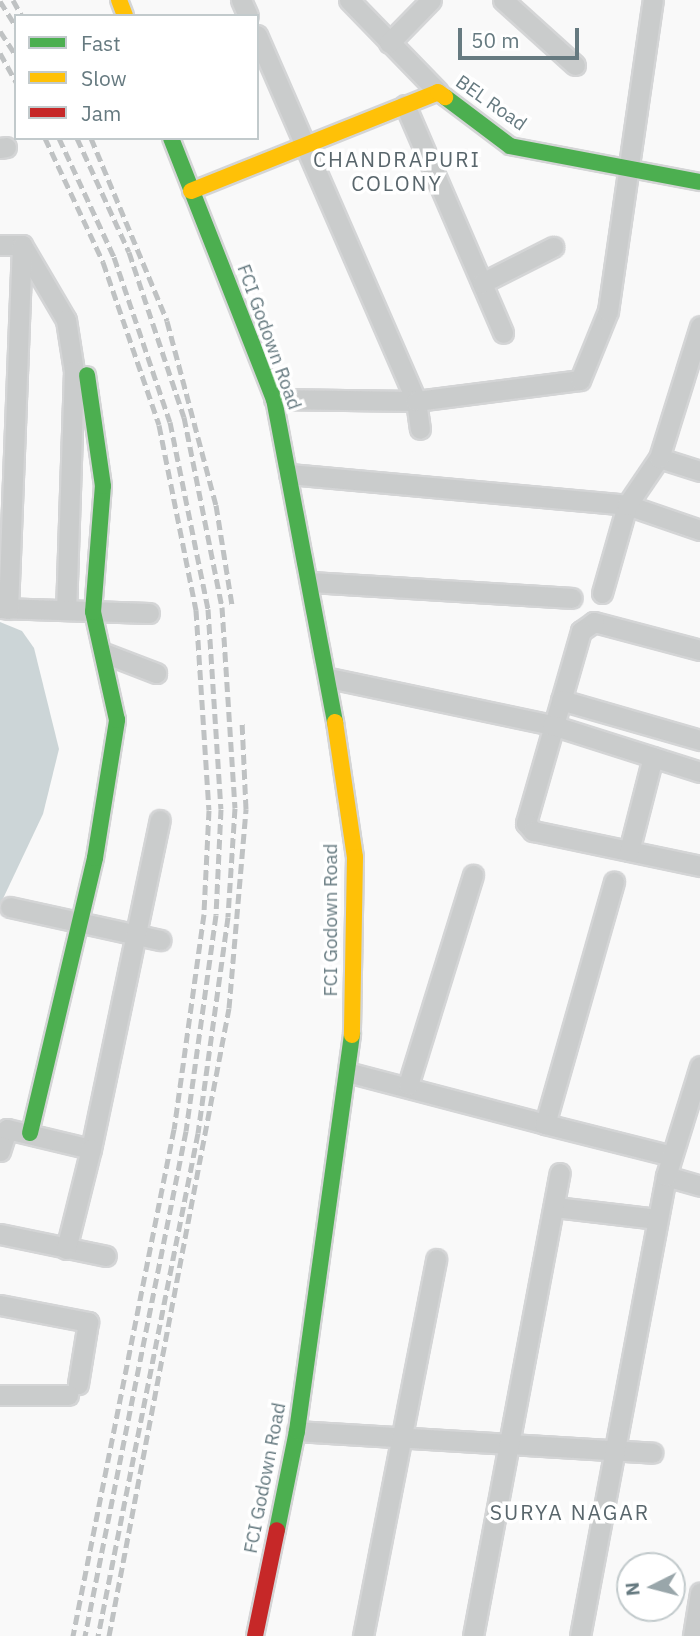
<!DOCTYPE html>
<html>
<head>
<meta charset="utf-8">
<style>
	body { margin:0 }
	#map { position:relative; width:700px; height:1636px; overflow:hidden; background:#f9f9f9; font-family:"IBM Plex Sans",sans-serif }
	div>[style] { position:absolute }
	.water>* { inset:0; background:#ccd5d7 }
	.roads { filter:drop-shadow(2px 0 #d4d5d6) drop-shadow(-2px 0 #d4d5d6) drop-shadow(0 2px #d4d5d6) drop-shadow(0 -2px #d4d5d6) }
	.street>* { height:19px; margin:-9.5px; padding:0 9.5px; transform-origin:9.5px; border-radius:9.5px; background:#cacccc }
	.fast>* { height:16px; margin:-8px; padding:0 8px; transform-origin:8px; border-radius:8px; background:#4caf50 }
	.slow>* { height:16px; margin:-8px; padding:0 8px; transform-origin:8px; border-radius:8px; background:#ffc107 }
	.jam>* { height:16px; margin:-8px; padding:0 8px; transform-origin:8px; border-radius:8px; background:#c62828 }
	.rail>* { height:5px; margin-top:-2.5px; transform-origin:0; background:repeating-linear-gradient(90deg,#bfc2c3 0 10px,transparent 0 15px) }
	span { translate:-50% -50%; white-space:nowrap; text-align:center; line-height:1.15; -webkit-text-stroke:7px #fff; paint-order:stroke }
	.street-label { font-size:19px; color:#667a80 }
	.neighbourhood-label { font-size:21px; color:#59666c; letter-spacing:2px }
	.legend { position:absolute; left:14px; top:14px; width:245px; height:126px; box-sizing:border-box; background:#fff; border:2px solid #c2cacc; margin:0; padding:9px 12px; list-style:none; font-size:21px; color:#667a80 }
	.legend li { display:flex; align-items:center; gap:14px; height:35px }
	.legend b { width:35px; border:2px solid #c2cacc }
	.north { position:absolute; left:616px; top:1552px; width:70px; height:70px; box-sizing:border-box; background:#fff; border:2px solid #c2cacc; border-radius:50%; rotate:264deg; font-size:19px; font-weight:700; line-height:28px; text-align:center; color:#667a80 }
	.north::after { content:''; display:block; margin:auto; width:24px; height:32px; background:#99a6aa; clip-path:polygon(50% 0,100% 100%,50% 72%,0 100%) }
	.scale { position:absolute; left:458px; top:28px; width:121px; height:32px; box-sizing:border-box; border:4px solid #667a80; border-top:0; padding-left:9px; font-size:21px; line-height:24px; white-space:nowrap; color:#667a80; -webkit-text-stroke:5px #fff; paint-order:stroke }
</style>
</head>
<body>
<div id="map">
	<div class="water">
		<div style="clip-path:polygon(0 622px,22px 631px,34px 648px,59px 749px,43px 814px,0 905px)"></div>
	</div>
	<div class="roads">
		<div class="street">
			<div style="left:241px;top:0;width:17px;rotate:66deg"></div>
			<div style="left:349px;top:0;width:128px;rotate:45.9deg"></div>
			<div style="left:503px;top:0;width:97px;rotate:42.1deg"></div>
			<div style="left:257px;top:35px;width:399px;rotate:66.5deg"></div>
			<div style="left:416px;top:401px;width:28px;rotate:82deg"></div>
			<div style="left:389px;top:43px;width:60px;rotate:-45.7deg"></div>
			<div style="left:405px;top:105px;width:248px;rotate:66.7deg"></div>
			<div style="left:0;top:148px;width:6px;rotate:-9deg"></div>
			<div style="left:0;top:245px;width:22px"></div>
			<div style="left:22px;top:245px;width:87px;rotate:59.6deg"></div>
			<div style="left:66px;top:320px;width:52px;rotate:81.1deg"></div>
			<div style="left:74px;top:371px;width:238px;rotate:91.9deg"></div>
			<div style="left:482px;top:283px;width:80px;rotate:-26.9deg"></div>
			<div style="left:274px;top:399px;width:142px;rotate:0.8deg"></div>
			<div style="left:416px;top:401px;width:165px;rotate:-7.3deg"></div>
			<div style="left:580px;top:380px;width:74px;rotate:-67.9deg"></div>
			<div style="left:608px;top:311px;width:314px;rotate:-81.8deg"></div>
			<div style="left:659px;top:458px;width:43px;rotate:17.6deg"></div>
			<div style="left:289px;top:474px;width:339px;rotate:5.2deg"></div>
			<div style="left:627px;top:505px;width:77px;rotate:18.9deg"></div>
			<div style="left:312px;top:582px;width:260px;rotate:3.5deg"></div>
			<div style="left:602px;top:593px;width:91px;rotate:-74.1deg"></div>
			<div style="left:627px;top:505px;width:57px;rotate:-55.8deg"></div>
			<div style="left:659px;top:458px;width:138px;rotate:-72.7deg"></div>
			<div style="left:0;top:608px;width:149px;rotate:1.9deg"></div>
			<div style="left:8px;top:609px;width:364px;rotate:-87.8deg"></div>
			<div style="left:700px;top:650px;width:110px;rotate:-165.2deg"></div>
			<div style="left:594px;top:622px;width:16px;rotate:145deg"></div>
			<div style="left:581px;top:631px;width:200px;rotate:106deg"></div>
			<div style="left:526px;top:823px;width:11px;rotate:49deg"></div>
			<div style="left:533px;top:831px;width:171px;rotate:11.8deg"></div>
			<div style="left:104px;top:653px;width:56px;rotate:21deg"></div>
			<div style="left:329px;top:678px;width:228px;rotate:11.9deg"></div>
			<div style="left:552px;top:725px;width:155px;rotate:17.6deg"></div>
			<div style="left:561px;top:700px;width:145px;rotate:16.1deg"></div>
			<div style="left:629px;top:851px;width:97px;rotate:-75.7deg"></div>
			<div style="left:10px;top:907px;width:154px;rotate:12.4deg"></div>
			<div style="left:351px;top:1073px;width:201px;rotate:14.7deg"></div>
			<div style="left:545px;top:1124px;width:252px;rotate:-74.1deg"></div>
			<div style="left:408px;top:1085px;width:220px;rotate:-72.8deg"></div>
			<div style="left:545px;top:1124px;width:131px;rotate:14.1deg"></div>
			<div style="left:0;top:1151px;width:23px;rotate:-72deg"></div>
			<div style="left:7px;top:1129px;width:86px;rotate:13.4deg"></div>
			<div style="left:91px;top:1149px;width:336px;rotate:-78.2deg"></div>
			<div style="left:666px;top:1176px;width:35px;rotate:16deg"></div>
			<div style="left:555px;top:1207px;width:103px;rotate:6.7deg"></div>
			<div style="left:0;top:1234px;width:108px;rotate:11.7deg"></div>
			<div style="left:66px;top:1249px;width:103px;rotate:-76deg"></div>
			<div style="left:0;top:1305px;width:90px;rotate:10.9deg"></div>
			<div style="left:88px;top:1322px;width:63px;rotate:99.2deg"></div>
			<div style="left:0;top:1395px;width:68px"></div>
			<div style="left:297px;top:1431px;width:356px;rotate:3.5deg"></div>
			<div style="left:363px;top:1636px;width:384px;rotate:-79deg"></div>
			<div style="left:473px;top:1636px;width:471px;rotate:-79.4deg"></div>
			<div style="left:580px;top:1636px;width:468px;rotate:-79.4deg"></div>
			<div style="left:666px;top:1176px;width:115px;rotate:-72.8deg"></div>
			<div style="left:693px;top:1636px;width:44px;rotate:-80.8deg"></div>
		</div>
		<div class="fast">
			<div style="left:445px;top:97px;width:81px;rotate:37deg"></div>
			<div style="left:510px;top:146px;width:193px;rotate:10.7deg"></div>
			<div style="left:171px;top:138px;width:281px;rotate:68.5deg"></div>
			<div style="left:274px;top:399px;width:329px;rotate:79.3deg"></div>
			<div style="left:30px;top:1133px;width:283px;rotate:-76.7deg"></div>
			<div style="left:95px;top:858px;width:140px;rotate:-80.9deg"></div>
			<div style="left:117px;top:720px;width:111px;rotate:-102.5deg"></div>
			<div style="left:93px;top:612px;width:126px;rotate:-85.5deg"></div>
			<div style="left:103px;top:486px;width:112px;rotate:-98.2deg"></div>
			<div style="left:277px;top:1530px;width:101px;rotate:-78.6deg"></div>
			<div style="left:297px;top:1431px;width:400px;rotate:-82.1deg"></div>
		</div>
		<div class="slow">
			<div style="left:119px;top:0;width:17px;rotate:69deg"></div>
			<div style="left:191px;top:191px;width:266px;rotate:-21.8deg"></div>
			<div style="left:438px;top:92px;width:9px;rotate:36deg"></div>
			<div style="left:335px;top:722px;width:136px;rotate:81.6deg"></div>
			<div style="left:355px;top:857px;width:178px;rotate:91deg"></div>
		</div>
		<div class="jam">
			<div style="left:255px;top:1636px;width:108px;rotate:-78.3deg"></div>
		</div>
	</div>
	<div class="rail">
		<div style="left:13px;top:0;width:18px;rotate:61deg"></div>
		<div style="left:0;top:1px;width:31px;rotate:58deg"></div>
		<div style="left:0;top:31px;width:30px;rotate:57deg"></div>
		<div style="left:0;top:53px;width:33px;rotate:61deg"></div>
		<div style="left:45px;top:138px;width:137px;rotate:64.9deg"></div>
		<div style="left:103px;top:262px;width:172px;rotate:71deg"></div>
		<div style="left:159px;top:425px;width:189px;rotate:78.7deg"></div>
		<div style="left:196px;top:610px;width:200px;rotate:86.3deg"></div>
		<div style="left:209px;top:810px;width:104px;rotate:92.8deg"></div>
		<div style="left:204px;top:914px;width:217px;rotate:97.9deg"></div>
		<div style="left:174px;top:1129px;width:517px;rotate:101.27deg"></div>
		<div style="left:59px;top:138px;width:131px;rotate:65.2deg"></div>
		<div style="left:114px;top:257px;width:174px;rotate:71.3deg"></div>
		<div style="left:170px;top:422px;width:191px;rotate:78.5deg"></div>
		<div style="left:208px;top:609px;width:200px;rotate:86.3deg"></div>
		<div style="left:221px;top:809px;width:106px;rotate:92.7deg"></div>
		<div style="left:216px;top:915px;width:218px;rotate:97.9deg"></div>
		<div style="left:186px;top:1131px;width:515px;rotate:101.31deg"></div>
		<div style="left:77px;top:138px;width:125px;rotate:65.5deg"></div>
		<div style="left:129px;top:252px;width:174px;rotate:71.6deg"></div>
		<div style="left:184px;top:417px;width:194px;rotate:78.7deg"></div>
		<div style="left:222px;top:607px;width:201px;rotate:86.3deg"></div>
		<div style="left:235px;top:808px;width:109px;rotate:93.7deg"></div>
		<div style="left:228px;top:917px;width:218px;rotate:97.9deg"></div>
		<div style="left:198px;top:1133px;width:513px;rotate:101.24deg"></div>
		<div style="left:91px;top:138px;width:198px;rotate:67.4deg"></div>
		<div style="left:167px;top:321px;width:190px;rotate:75.1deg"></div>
		<div style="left:216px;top:505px;width:101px;rotate:80.9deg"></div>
		<div style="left:109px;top:1636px;width:639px;rotate:-79.18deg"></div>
		<div style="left:229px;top:1008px;width:200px;rotate:-85.1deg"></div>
		<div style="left:246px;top:809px;width:89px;rotate:-92.6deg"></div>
	</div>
	<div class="street-label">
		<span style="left:491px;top:103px;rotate:35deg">BEL Road</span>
		<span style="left:269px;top:337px;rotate:70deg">FCI Godown Road</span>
		<span style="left:331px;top:920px;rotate:-90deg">FCI Godown Road</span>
		<span style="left:265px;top:1478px;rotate:-79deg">FCI Godown Road</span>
	</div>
	<div class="neighbourhood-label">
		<span style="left:397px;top:171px">CHANDRAPURI<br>COLONY</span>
		<span style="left:570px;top:1512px">SURYA NAGAR</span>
	</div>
	<ul class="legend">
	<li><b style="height:9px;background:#4caf50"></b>Fast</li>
	<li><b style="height:9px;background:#ffc107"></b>Slow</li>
	<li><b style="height:9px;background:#c62828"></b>Jam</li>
	</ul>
	<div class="north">N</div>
	<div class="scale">50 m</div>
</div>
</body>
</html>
